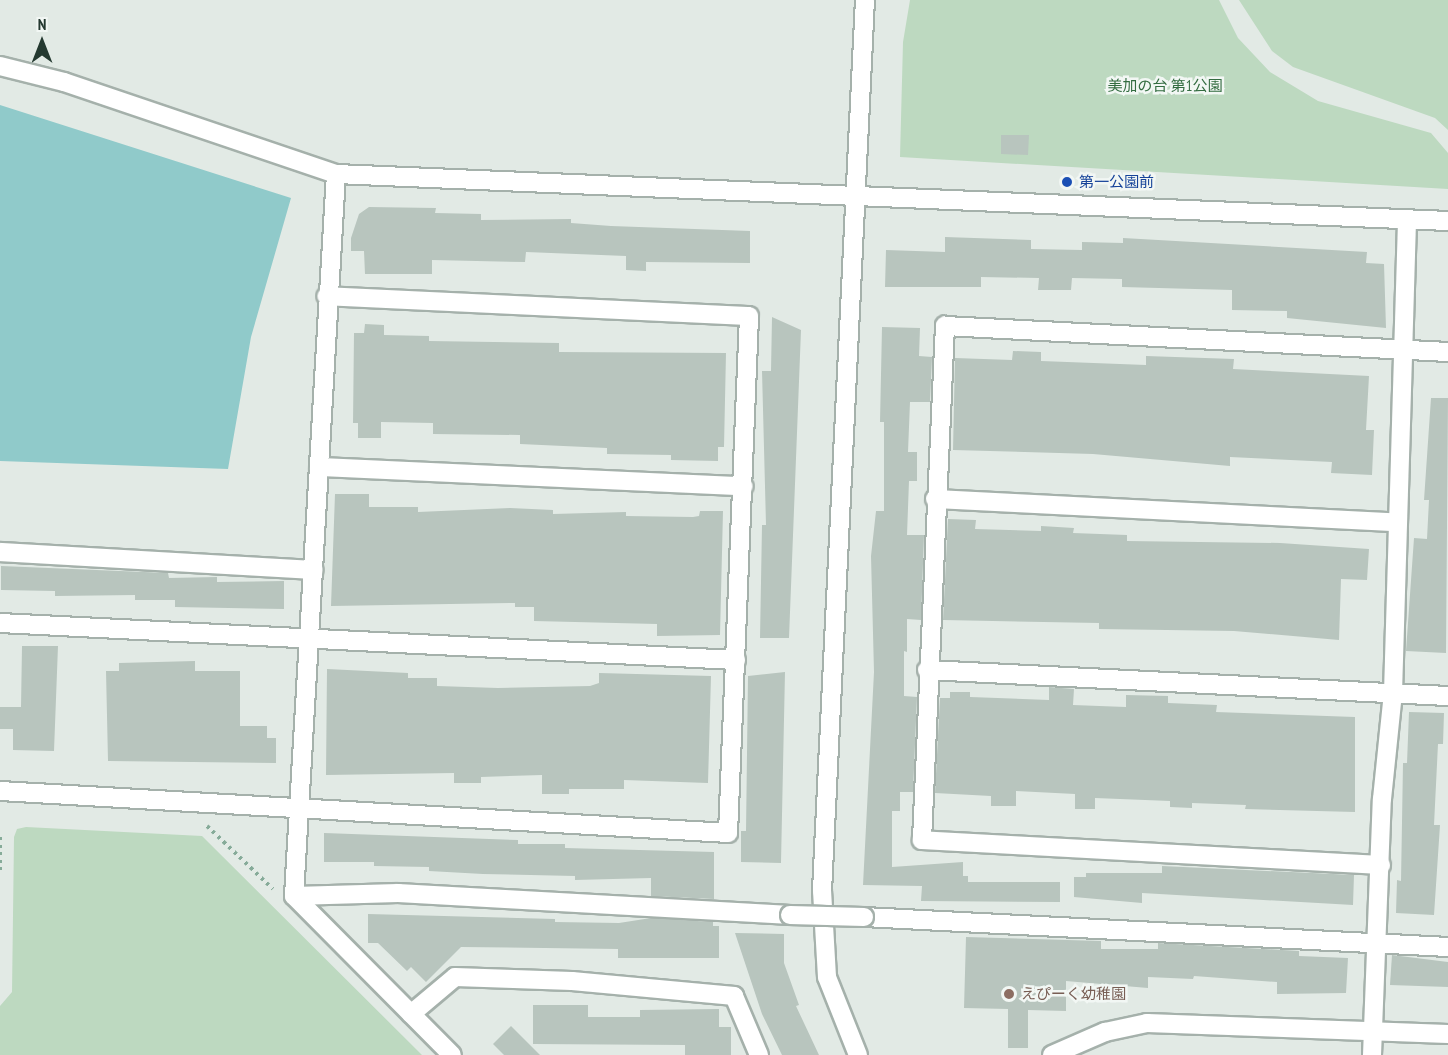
<!DOCTYPE html>
<html>
<head>
<meta charset="utf-8">
<style>
	body { margin:0 }
	#map { position:relative; width:1448px; height:1055px; overflow:hidden; background:#e2eae5; font-family:"PT Sans Narrow","Noto Sans JP",sans-serif }
	div>[style] { position:absolute }
	.green>* { inset:0; background:#bdd9c0 }
	.water>* { inset:0; background:#90caca }
	.building>* { inset:0; background:#b8c5be }
	.path>* { height:4px; margin-top:-2px; transform-origin:0; background:repeating-linear-gradient(90deg,#86ab99 0 3px,transparent 0 7.5px) }
	.roads { filter:drop-shadow(2px 0 #a5b1ab) drop-shadow(-2px 0 #a5b1ab) drop-shadow(0 2px #a5b1ab) drop-shadow(0 -2px #a5b1ab) }
	.minor>* { height:18px; margin:-9px; padding:0 9px; transform-origin:9px; border-radius:9px; background:#fff }
	.tertiary>* { height:18px; margin:-9px; padding:0 9px; transform-origin:9px; border-radius:9px; background:#fff }
	.bridges { filter:drop-shadow(2px 0 #a5b1ab) drop-shadow(-2px 0 #a5b1ab) drop-shadow(0 2px #a5b1ab) drop-shadow(0 -2px #a5b1ab) }
	.minor-bridge>* { height:18px; margin:-9px; padding:0 9px; transform-origin:9px; border-radius:9px; background:#fff }
	.dots>* { width:16px; height:16px; translate:-50% -50%; box-sizing:border-box; border:3px solid #f2f7f4; border-radius:50% }
	span { translate:-50% -50%; white-space:nowrap; text-align:center; line-height:1.15; -webkit-text-stroke:5px #f2f7f4; paint-order:stroke }
	.park-label { font-size:15px; color:#336c40 }
	.transit-label { font-size:15px; color:#164399 }
	.left { translate:0 -50%; text-align:left }
	.education-label { font-size:15px; color:#785e54 }
	.north { position:absolute; left:12px; top:12px; width:60px; height:60px; -webkit-text-stroke:4px #f2f7f4; paint-order:stroke; rotate:0deg; font-size:16px; font-weight:700; line-height:24px; text-align:center; color:#243930 }
	.north::after { content:''; display:block; margin:auto; width:21px; height:27px; background:#243930; clip-path:polygon(50% 0,100% 100%,50% 72%,0 100%) }
</style>
</head>
<body>
<div id="map">
	<div class="green">
		<div style="clip-path:polygon(910px 0,1219px 0,1238px 38px,1270px 72px,1318px 101px,1431px 133px,1448px 153px,1448px 189px,900px 157px,903px 42px)"></div>
		<div style="clip-path:polygon(1239px 0,1448px 0,1448px 130px,1435px 118px,1293px 67px,1272px 51px)"></div>
		<div style="clip-path:polygon(26px 827px,202px 836px,422px 1055px,0 1055px,0 1006px,12px 992px,14px 837px,17px 829px)"></div>
	</div>
	<div class="water">
		<div style="clip-path:polygon(0 105px,291px 198px,251px 337px,228px 469px,0 461px)"></div>
	</div>
	<div class="building">
		<div style="clip-path:polygon(1001px 135px,1029px 135px,1028px 155px,1001px 154px)"></div>
		<div style="clip-path:polygon(369px 207px,436px 208px,435px 213px,481px 214px,481px 220px,571px 219px,571px 223px,611px 226px,750px 231px,750px 263px,646px 262px,646px 271px,626px 270px,626px 256px,526px 252px,525px 262px,432px 260px,432px 274px,365px 274px,364px 251px,351px 251px,351px 238px,359px 214px)"></div>
		<div style="clip-path:polygon(945px 237px,1031px 240px,1031px 249px,1082px 250px,1082px 242px,1123px 243px,1123px 238px,1367px 252px,1366px 263px,1384px 264px,1386px 328px,1287px 318px,1287px 311px,1232px 310px,1232px 290px,1122px 287px,1122px 279px,1072px 278px,1071px 290px,1038px 290px,1039px 278px,981px 277px,981px 287px,885px 287px,886px 250px,945px 252px)"></div>
		<div style="clip-path:polygon(772px 317px,801px 330px,789px 638px,760px 638px,762px 525px,766px 525px,762px 371px,771px 371px)"></div>
		<div style="clip-path:polygon(365px 324px,384px 325px,384px 335px,429px 336px,429px 341px,559px 343px,559px 352px,726px 353px,724px 447px,718px 447px,718px 461px,671px 460px,671px 455px,607px 454px,607px 448px,520px 444px,520px 435px,433px 434px,433px 423px,381px 422px,381px 438px,358px 438px,358px 423px,353px 423px,354px 333px,364px 333px)"></div>
		<div style="clip-path:polygon(882px 327px,920px 328px,919px 356px,932px 357px,930px 402px,910px 402px,908px 452px,917px 452px,917px 481px,909px 481px,907px 535px,924px 535px,921px 620px,907px 619px,907px 652px,904px 651px,904px 696px,917px 697px,913px 792px,900px 792px,900px 811px,892px 811px,892px 867px,963px 862px,963px 876px,968px 876px,968px 882px,1060px 882px,1060px 902px,921px 901px,922px 886px,863px 885px,874px 672px,871px 556px,876px 511px,884px 511px,884px 422px,880px 422px)"></div>
		<div style="clip-path:polygon(1013px 351px,1041px 352px,1041px 361px,1146px 365px,1146px 356px,1234px 359px,1233px 369px,1369px 376px,1366px 430px,1374px 430px,1372px 475px,1331px 473px,1332px 462px,1230px 457px,1230px 466px,1093px 454px,953px 450px,955px 358px,1012px 360px)"></div>
		<div style="clip-path:polygon(1431px 398px,1448px 398px,1446px 653px,1406px 651px,1414px 538px,1427px 539px,1429px 500px,1424px 500px)"></div>
		<div style="clip-path:polygon(335px 494px,369px 494px,369px 507px,418px 507px,418px 512px,510px 508px,553px 510px,553px 514px,626px 512px,626px 516px,693px 517px,699px 516px,700px 511px,723px 511px,720px 635px,657px 636px,657px 624px,534px 621px,534px 607px,515px 607px,515px 603px,331px 606px)"></div>
		<div style="clip-path:polygon(948px 519px,976px 520px,975px 529px,1041px 531px,1041px 526px,1074px 528px,1073px 533px,1127px 535px,1127px 541px,1280px 543px,1369px 549px,1367px 580px,1341px 579px,1339px 640px,1234px 631px,1099px 629px,1099px 623px,943px 620px)"></div>
		<div style="clip-path:polygon(1px 566px,168px 573px,169px 578px,217px 577px,217px 582px,284px 581px,284px 609px,175px 607px,175px 600px,135px 600px,135px 595px,55px 596px,55px 591px,1px 590px)"></div>
		<div style="clip-path:polygon(22px 646px,58px 646px,54px 751px,13px 750px,13px 729px,0 729px,0 707px,21px 707px)"></div>
		<div style="clip-path:polygon(195px 661px,195px 671px,240px 671px,240px 726px,267px 726px,267px 738px,276px 738px,276px 763px,108px 761px,106px 671px,119px 671px,119px 663px)"></div>
		<div style="clip-path:polygon(327px 669px,408px 673px,408px 678px,437px 678px,437px 686px,498px 688px,590px 686px,599px 683px,599px 673px,711px 676px,708px 783px,624px 780px,624px 789px,569px 789px,569px 794px,542px 794px,542px 775px,481px 777px,481px 783px,454px 783px,454px 773px,326px 775px)"></div>
		<div style="clip-path:polygon(785px 672px,781px 863px,741px 862px,741px 831px,746px 831px,748px 676px)"></div>
		<div style="clip-path:polygon(1049px 687px,1074px 689px,1073px 705px,1126px 707px,1126px 695px,1168px 696px,1168px 703px,1217px 705px,1216px 712px,1355px 717px,1355px 812px,1245px 809px,1246px 805px,1192px 803px,1192px 808px,1170px 807px,1170px 801px,1095px 798px,1095px 809px,1075px 809px,1075px 794px,1016px 791px,1016px 806px,991px 806px,991px 796px,935px 793px,940px 698px,950px 698px,950px 692px,970px 692px,970px 697px,1049px 700px)"></div>
		<div style="clip-path:polygon(1409px 712px,1444px 713px,1443px 744px,1438px 744px,1434px 825px,1440px 825px,1434px 915px,1396px 913px,1397px 880px,1401px 881px,1403px 763px,1407px 763px)"></div>
		<div style="clip-path:polygon(324px 833px,518px 840px,518px 844px,565px 844px,565px 848px,714px 852px,714px 899px,651px 896px,651px 878px,575px 880px,575px 876px,483px 874px,429px 871px,429px 867px,374px 866px,374px 862px,324px 862px)"></div>
		<div style="clip-path:polygon(1162px 866px,1354px 875px,1353px 905px,1142px 893px,1142px 903px,1074px 897px,1074px 877px,1086px 877px,1086px 873px,1162px 873px)"></div>
		<div style="clip-path:polygon(368px 914px,555px 919px,555px 922px,619px 923px,651px 918px,713px 922px,713px 926px,719px 926px,719px 958px,618px 958px,618px 949px,461px 947px,426px 982px,411px 967px,407px 971px,378px 943px,368px 943px)"></div>
		<div style="clip-path:polygon(735px 933px,784px 934px,784px 963px,799px 1005px,796px 1006px,819px 1055px,782px 1055px,762px 1014px)"></div>
		<div style="clip-path:polygon(966px 937px,1101px 941px,1101px 949px,1158px 949px,1158px 943px,1299px 951px,1299px 956px,1348px 958px,1346px 993px,1277px 994px,1277px 982px,1194px 976px,1193px 979px,1148px 977px,1148px 988px,1066px 981px,1066px 1011px,1028px 1010px,1028px 1048px,1008px 1048px,1008px 1009px,964px 1008px)"></div>
		<div style="clip-path:polygon(1392px 955px,1448px 962px,1448px 987px,1390px 985px)"></div>
		<div style="clip-path:polygon(533px 1005px,588px 1005px,588px 1017px,640px 1017px,640px 1010px,719px 1009px,719px 1027px,731px 1027px,731px 1055px,685px 1055px,685px 1045px,533px 1044px)"></div>
		<div style="clip-path:polygon(511px 1026px,540px 1055px,504px 1055px,493px 1044px)"></div>
	</div>
	<div class="path">
		<div style="left:207px;top:826px;width:91px;rotate:43.7deg"></div>
		<div style="left:0;top:837px;width:34px;rotate:90deg"></div>
	</div>
	<div class="roads">
		<div class="minor">
			<div style="left:336px;top:174px;width:723px;rotate:93.33deg"></div>
			<div style="left:294px;top:896px;width:224px;rotate:45.2deg"></div>
			<div style="left:319px;top:467px;width:425px;rotate:2.6deg"></div>
			<div style="left:935px;top:499px;width:463px;rotate:2.9deg"></div>
			<div style="left:0;top:552px;width:314px;rotate:3.3deg"></div>
			<div style="left:0;top:623px;width:737px;rotate:2.88deg"></div>
			<div style="left:927px;top:670px;width:522px;rotate:2.86deg"></div>
			<div style="left:0;top:791px;width:729px;rotate:3.3deg"></div>
			<div style="left:728px;top:833px;width:517px;rotate:-87.67deg"></div>
			<div style="left:749px;top:316px;width:423px;rotate:-177.3deg"></div>
			<div style="left:1381px;top:865px;width:460px;rotate:-176.9deg"></div>
			<div style="left:922px;top:840px;width:515px;rotate:-87.44deg"></div>
			<div style="left:945px;top:326px;width:504px;rotate:2.96deg"></div>
			<div style="left:294px;top:896px;width:104px;rotate:-1.7deg"></div>
			<div style="left:398px;top:893px;width:393px;rotate:3.2deg"></div>
			<div style="left:864px;top:917px;width:585px;rotate:2.94deg"></div>
			<div style="left:411px;top:1014px;width:57px;rotate:-40.1deg"></div>
			<div style="left:455px;top:977px;width:117px;rotate:2deg"></div>
			<div style="left:572px;top:981px;width:163px;rotate:5.3deg"></div>
			<div style="left:734px;top:996px;width:64px;rotate:67deg"></div>
			<div style="left:1052px;top:1055px;width:58px;rotate:-23.5deg"></div>
			<div style="left:1105px;top:1032px;width:43px;rotate:-12.1deg"></div>
			<div style="left:1147px;top:1023px;width:301px;rotate:2.1deg"></div>
			<div style="left:1372px;top:1055px;width:256px;rotate:-87.8deg"></div>
			<div style="left:1382px;top:799px;width:107px;rotate:-84.1deg"></div>
			<div style="left:1393px;top:693px;width:473px;rotate:-88.3deg"></div>
		</div>
		<div class="tertiary">
			<div style="left:0;top:66px;width:66px;rotate:14deg"></div>
			<div style="left:64px;top:82px;width:287px;rotate:18.7deg"></div>
			<div style="left:336px;top:174px;width:1113px;rotate:2.42deg"></div>
			<div style="left:858px;top:1055px;width:84px;rotate:-111.7deg"></div>
			<div style="left:827px;top:977px;width:86px;rotate:-93.3deg"></div>
			<div style="left:822px;top:891px;width:892px;rotate:-87.24deg"></div>
		</div>
	</div>
	<div class="bridges">
		<div class="minor-bridge">
			<div style="left:790px;top:915px;width:74px;rotate:1.5deg"></div>
		</div>
	</div>
	<div class="dots">
		<div style="left:1067px;top:182px;background:#1a4fb4"></div>
		<div style="left:1009px;top:994px;background:#8d6e63"></div>
	</div>
	<div class="park-label">
		<span style="left:1165px;top:86px">美加の台 第1公園</span>
	</div>
	<div class="transit-label">
		<span class="left" style="left:1079px;top:182px">第一公園前</span>
	</div>
	<div class="education-label">
		<span class="left" style="left:1021px;top:994px">えぴーく幼稚園</span>
	</div>
	<div class="north">N</div>
</div>
</body>
</html>
